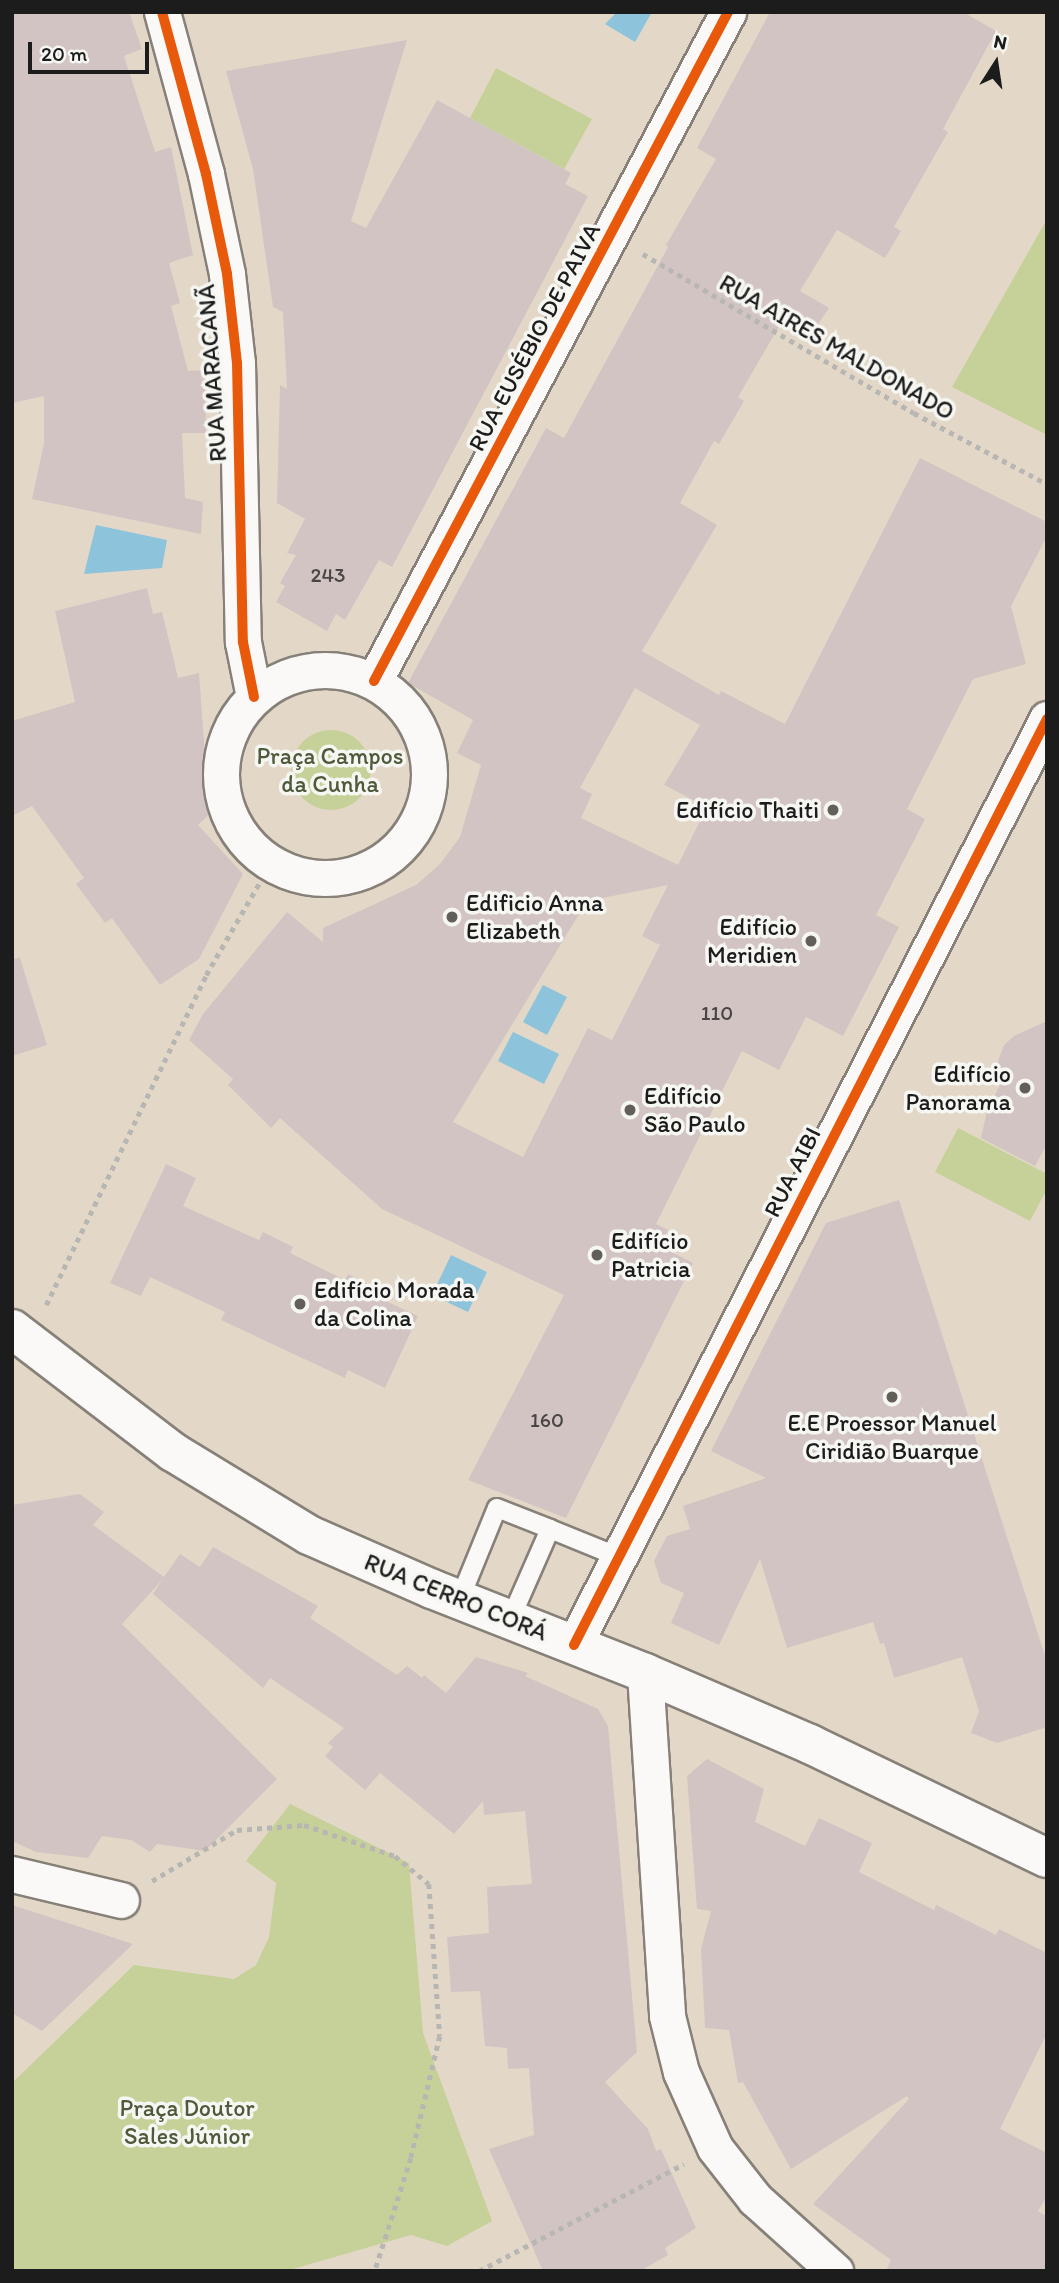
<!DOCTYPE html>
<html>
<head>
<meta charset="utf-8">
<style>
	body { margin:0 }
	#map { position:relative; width:1059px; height:2283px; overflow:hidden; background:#e3d8c7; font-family:Itim,sans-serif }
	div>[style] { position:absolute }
	.green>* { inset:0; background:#c5d199 }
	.round { border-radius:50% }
	.water>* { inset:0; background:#8dc3db }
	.building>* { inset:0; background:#d2c4c2 }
	.path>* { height:4.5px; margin-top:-2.25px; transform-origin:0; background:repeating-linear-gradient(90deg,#b8b6b3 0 5px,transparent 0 10px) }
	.roads { filter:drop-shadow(2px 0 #868078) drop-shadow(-2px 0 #868078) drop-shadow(0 2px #868078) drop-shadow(0 -2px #868078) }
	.lane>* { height:18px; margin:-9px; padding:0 9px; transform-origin:9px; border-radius:9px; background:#fbf9f7 }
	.street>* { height:35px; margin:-17.5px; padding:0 17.5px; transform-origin:17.5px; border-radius:17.5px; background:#fbf9f7 }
	.street>.ring { margin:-17.5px; padding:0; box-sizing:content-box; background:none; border:35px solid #fbf9f7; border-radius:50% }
	.primary>* { height:38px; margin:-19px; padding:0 19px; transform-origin:19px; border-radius:19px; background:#fbf9f7 }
	.cycleway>* { height:10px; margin:-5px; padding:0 5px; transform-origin:5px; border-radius:5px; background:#e8590c }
	.dots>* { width:19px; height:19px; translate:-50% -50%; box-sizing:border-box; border:4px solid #f6f6f2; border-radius:50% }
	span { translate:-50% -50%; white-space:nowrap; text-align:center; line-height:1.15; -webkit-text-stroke:7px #f6f6f2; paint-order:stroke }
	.number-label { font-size:21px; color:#4a4646 }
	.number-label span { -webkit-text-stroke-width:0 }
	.street-label { font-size:24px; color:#1c1c1c }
	.park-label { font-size:24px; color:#4e5a3a }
	.poi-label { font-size:24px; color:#1c1c1c }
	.right { translate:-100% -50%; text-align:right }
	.left { translate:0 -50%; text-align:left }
	.frame { position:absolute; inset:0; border:14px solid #1c1c1c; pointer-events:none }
	.north { position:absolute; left:961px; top:28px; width:70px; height:70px; -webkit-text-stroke:5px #f6f6f2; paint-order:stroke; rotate:12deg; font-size:19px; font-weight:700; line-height:28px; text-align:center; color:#1c1c1c }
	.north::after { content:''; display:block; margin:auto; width:24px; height:32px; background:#1c1c1c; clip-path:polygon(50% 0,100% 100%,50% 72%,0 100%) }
	.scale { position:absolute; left:28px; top:42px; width:121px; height:32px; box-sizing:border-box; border:4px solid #1c1c1c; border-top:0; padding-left:9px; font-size:21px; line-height:24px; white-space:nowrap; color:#1c1c1c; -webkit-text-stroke:5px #f6f6f2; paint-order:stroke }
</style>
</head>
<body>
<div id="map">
	<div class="green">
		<div style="clip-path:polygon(496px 68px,592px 119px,564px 169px,470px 118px)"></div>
		<div style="clip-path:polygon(1047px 219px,1047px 435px,952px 387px)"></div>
		<div class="round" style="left:291px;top:730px;width:80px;height:80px"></div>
		<div style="clip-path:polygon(958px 1128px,1047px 1174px,1047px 1189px,1030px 1221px,935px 1172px)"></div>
		<div style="clip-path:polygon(290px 1804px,409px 1863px,423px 2033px,492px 2221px,447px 2246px,411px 2235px,286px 2271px,12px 2271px,12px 2083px,134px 1965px,234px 1979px,256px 1965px,269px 1937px,276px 1883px,246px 1861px)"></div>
	</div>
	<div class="water">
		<div style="clip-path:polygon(617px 12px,652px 12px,635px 42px,605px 24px)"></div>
		<div style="clip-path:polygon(96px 525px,167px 540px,162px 568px,84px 574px)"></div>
		<div style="clip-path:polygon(543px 985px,567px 997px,547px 1035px,523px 1022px)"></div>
		<div style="clip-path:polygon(513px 1032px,559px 1054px,544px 1084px,498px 1061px)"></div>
		<div style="clip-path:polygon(451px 1255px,487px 1272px,468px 1312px,432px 1295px)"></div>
	</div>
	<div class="building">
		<div style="clip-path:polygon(12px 12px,129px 12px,142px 49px,124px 56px,155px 152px,171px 147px,193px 255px,169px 263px,180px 303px,171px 306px,188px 371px,205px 370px,206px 433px,182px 433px,185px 498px,203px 502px,201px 534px,32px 499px,44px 443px,44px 396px,12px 403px)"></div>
		<div style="clip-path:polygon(evenodd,770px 12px,963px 12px,996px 31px,943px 129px,948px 132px,894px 227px,901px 231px,885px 258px,837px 230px,800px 291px,829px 308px,808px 339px,781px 323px,738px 397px,744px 401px,719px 444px,714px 441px,680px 503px,717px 525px,642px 651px,719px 695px,721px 691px,785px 724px,920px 458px,1047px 522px,1047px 536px,1011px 606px,1026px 664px,973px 679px,907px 809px,925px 819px,876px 915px,899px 927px,843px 1036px,806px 1017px,779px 1070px,742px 1051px,656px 1224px,668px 1230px,660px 1246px,693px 1263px,566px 1518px,468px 1480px,564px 1295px,382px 1209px,280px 1118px,271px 1128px,228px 1085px,233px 1079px,189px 1040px,203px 1014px,287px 912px,323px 942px,323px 928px,416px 885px,440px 864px,460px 837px,481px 765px,457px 753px,473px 720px,408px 683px,546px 428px,564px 438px,668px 247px,666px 245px,716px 159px,697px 148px,770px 12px,635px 688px,700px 725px,664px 785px,707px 807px,678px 865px,581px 818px,592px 794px,580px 788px,635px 688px,770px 12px,668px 885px,642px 936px,660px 945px,612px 1040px,588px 1028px,523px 1157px,453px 1122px,587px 901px,668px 885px)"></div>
		<div style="clip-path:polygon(407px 40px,351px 221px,366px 228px,437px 100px,571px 173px,565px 184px,588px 196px,392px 567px,379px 560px,345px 620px,336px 614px,327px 631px,276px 602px,285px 586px,280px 583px,296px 555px,287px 553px,305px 519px,277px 503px,280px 385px,287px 389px,283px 312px,273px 307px,253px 169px,226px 71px)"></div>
		<div style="clip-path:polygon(147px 588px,153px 614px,162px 612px,178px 678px,199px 673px,205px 756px,217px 807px,198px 825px,243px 874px,199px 959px,160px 985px,112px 918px,105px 923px,76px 884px,84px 878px,32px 806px,12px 816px,12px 721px,75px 702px,55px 611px)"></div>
		<div style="clip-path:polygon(20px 958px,47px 1045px,12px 1056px,12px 959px)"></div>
		<div style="clip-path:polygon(1047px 1021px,1047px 1144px,1035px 1166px,981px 1138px,987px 1111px,1001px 1083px,998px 1061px,1004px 1045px,1014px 1036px)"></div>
		<div style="clip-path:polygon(166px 1164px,196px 1178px,183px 1206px,259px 1240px,263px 1232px,293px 1247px,290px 1253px,345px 1280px,348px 1274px,379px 1289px,375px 1296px,418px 1316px,385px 1388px,348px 1370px,345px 1378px,221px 1320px,225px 1312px,150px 1277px,141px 1296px,110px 1283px)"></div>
		<div style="clip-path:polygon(899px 1200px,1047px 1662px,1047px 1727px,997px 1743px,971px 1733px,979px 1711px,962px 1657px,894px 1678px,884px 1643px,880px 1644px,873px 1622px,787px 1648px,760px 1559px,719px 1645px,671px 1623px,684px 1593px,661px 1583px,654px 1561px,667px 1536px,690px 1529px,683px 1506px,766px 1478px,711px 1451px,826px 1223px)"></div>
		<div style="clip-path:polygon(80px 1494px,104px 1512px,93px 1525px,164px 1577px,180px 1554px,200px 1567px,213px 1547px,318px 1606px,310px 1618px,397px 1675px,407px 1666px,422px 1678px,424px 1675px,446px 1693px,476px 1657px,528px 1673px,525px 1676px,598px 1709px,608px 1726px,637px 2052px,605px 2082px,648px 2129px,656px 2151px,661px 2149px,696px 2228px,665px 2248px,668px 2255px,640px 2271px,543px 2271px,489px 2149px,534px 2135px,529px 2068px,508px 2069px,507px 2048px,485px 2046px,480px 1991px,451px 1992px,447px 1937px,489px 1933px,487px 1887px,532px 1884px,525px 1811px,484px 1815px,483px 1801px,454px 1834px,380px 1773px,365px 1790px,325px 1756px,333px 1747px,328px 1743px,344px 1728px,270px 1678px,263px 1688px,153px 1594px,162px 1580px,122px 1624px,277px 1779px,205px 1851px,157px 1844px,150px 1852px,131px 1840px,102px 1836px,88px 1858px,36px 1852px,12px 1841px,12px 1505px)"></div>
		<div style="clip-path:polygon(707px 1759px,764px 1789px,755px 1822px,805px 1846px,819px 1818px,872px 1843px,859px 1872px,934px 1910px,936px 1905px,996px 1935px,999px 1929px,1047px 1953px,1047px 2033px,1000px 2129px,1047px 2153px,1047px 2196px,1038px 2211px,1047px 2217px,1047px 2271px,886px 2271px,891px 2260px,813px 2204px,909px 2099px,907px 2096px,791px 2169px,743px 2082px,738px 2083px,729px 2030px,705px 2028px,701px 1949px,711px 1911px,697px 1909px,687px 1776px)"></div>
		<div style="clip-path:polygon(12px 1905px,133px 1944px,42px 2031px,12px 2013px)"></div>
	</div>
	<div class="path">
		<div style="left:643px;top:254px;width:314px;rotate:30.4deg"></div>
		<div style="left:914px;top:413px;width:151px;rotate:28.1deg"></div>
		<div style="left:46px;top:1305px;width:367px;rotate:-64.1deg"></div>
		<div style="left:206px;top:975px;width:129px;rotate:-59.9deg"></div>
		<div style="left:152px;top:1881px;width:99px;rotate:-31deg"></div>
		<div style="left:237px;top:1830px;width:67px;rotate:-4.3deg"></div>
		<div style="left:304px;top:1825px;width:96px;rotate:18.8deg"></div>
		<div style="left:395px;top:1856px;width:44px;rotate:39.5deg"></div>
		<div style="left:429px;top:1884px;width:152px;rotate:85.9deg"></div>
		<div style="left:440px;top:2036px;width:125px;rotate:103.4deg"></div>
		<div style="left:411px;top:2158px;width:119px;rotate:107.7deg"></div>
		<div style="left:479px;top:2271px;width:231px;rotate:-27.6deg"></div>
	</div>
	<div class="roads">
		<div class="lane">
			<div style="left:550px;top:1529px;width:74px;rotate:22.1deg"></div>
			<div style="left:459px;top:1601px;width:100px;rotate:-67.8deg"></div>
			<div style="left:497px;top:1508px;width:57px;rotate:21.6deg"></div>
			<div style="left:550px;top:1529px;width:99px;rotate:113.7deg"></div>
		</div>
		<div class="street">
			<div style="left:162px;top:12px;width:168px;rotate:74.8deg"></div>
			<div style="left:206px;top:174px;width:102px;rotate:78.1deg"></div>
			<div style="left:227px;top:274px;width:90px;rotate:83.6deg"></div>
			<div style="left:237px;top:363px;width:279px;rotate:88.8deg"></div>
			<div style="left:243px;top:642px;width:56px;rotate:78.7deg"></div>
			<div class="ring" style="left:221px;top:670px;width:173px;height:173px"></div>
			<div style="left:374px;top:681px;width:757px;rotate:-62.11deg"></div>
			<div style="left:574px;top:1645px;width:1040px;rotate:-62.94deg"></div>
			<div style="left:645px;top:1673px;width:344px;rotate:86.3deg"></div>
			<div style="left:667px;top:2016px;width:58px;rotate:76deg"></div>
			<div style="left:681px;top:2072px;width:83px;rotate:65.9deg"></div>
			<div style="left:715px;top:2148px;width:65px;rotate:51.9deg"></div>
			<div style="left:755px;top:2199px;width:108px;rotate:42deg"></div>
			<div style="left:12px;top:1874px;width:112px;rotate:13.4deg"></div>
		</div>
		<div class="primary">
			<div style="left:12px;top:1329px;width:203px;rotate:37.4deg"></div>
			<div style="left:173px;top:1452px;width:159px;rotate:31.4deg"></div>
			<div style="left:309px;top:1535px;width:134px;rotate:23.7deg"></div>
			<div style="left:432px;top:1589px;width:229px;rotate:21.5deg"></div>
			<div style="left:645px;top:1673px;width:180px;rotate:23.3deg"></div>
			<div style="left:810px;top:1744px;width:263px;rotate:25.7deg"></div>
		</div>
	</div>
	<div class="cycleway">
		<div style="left:162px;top:12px;width:168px;rotate:74.8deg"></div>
		<div style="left:206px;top:174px;width:102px;rotate:78.1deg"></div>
		<div style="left:227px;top:274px;width:90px;rotate:83.6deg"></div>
		<div style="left:237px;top:363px;width:279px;rotate:88.8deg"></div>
		<div style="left:243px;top:642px;width:56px;rotate:78.7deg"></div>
		<div style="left:374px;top:681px;width:757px;rotate:-62.11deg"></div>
		<div style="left:574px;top:1645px;width:1040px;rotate:-62.94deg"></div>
	</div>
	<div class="dots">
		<div style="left:833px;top:810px;background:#625e58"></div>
		<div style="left:452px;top:917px;background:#625e58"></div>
		<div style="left:811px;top:941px;background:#625e58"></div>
		<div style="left:1025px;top:1088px;background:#625e58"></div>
		<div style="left:630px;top:1110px;background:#625e58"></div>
		<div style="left:597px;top:1255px;background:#625e58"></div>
		<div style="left:300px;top:1304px;background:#625e58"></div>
		<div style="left:892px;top:1397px;background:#625e58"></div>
	</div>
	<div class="number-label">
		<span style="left:328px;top:575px">243</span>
		<span style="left:717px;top:1013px">110</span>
		<span style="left:547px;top:1420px">160</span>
	</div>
	<div class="street-label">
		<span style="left:534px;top:337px;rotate:-62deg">RUA EUSÉBIO DE PAIVA</span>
		<span style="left:837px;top:347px;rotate:30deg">RUA AIRES MALDONADO</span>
		<span style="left:212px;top:373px;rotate:-94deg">RUA MARACANÃ</span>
		<span style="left:792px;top:1172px;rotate:-63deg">RUA AIBI</span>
		<span style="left:456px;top:1597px;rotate:22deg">RUA CERRO CORÁ</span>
	</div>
	<div class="park-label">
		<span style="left:330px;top:770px">Praça Campos<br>da Cunha</span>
		<span style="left:187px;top:2122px">Praça Doutor<br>Sales Júnior</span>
	</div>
	<div class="poi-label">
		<span class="right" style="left:819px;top:810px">Edifício Thaiti</span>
		<span class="left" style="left:466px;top:917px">Edificio Anna<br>Elizabeth</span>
		<span class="right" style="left:797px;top:941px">Edifício<br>Meridien</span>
		<span class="right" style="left:1011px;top:1088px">Edifício<br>Panorama</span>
		<span class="left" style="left:644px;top:1110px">Edifício<br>São Paulo</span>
		<span class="left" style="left:611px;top:1255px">Edifício<br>Patricia</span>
		<span class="left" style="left:314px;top:1304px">Edifício Morada<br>da Colina</span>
		<span style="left:892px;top:1437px">E.E Proessor Manuel<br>Ciridião Buarque</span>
	</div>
	<div class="frame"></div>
	<div class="north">N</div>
	<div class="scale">20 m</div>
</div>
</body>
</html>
